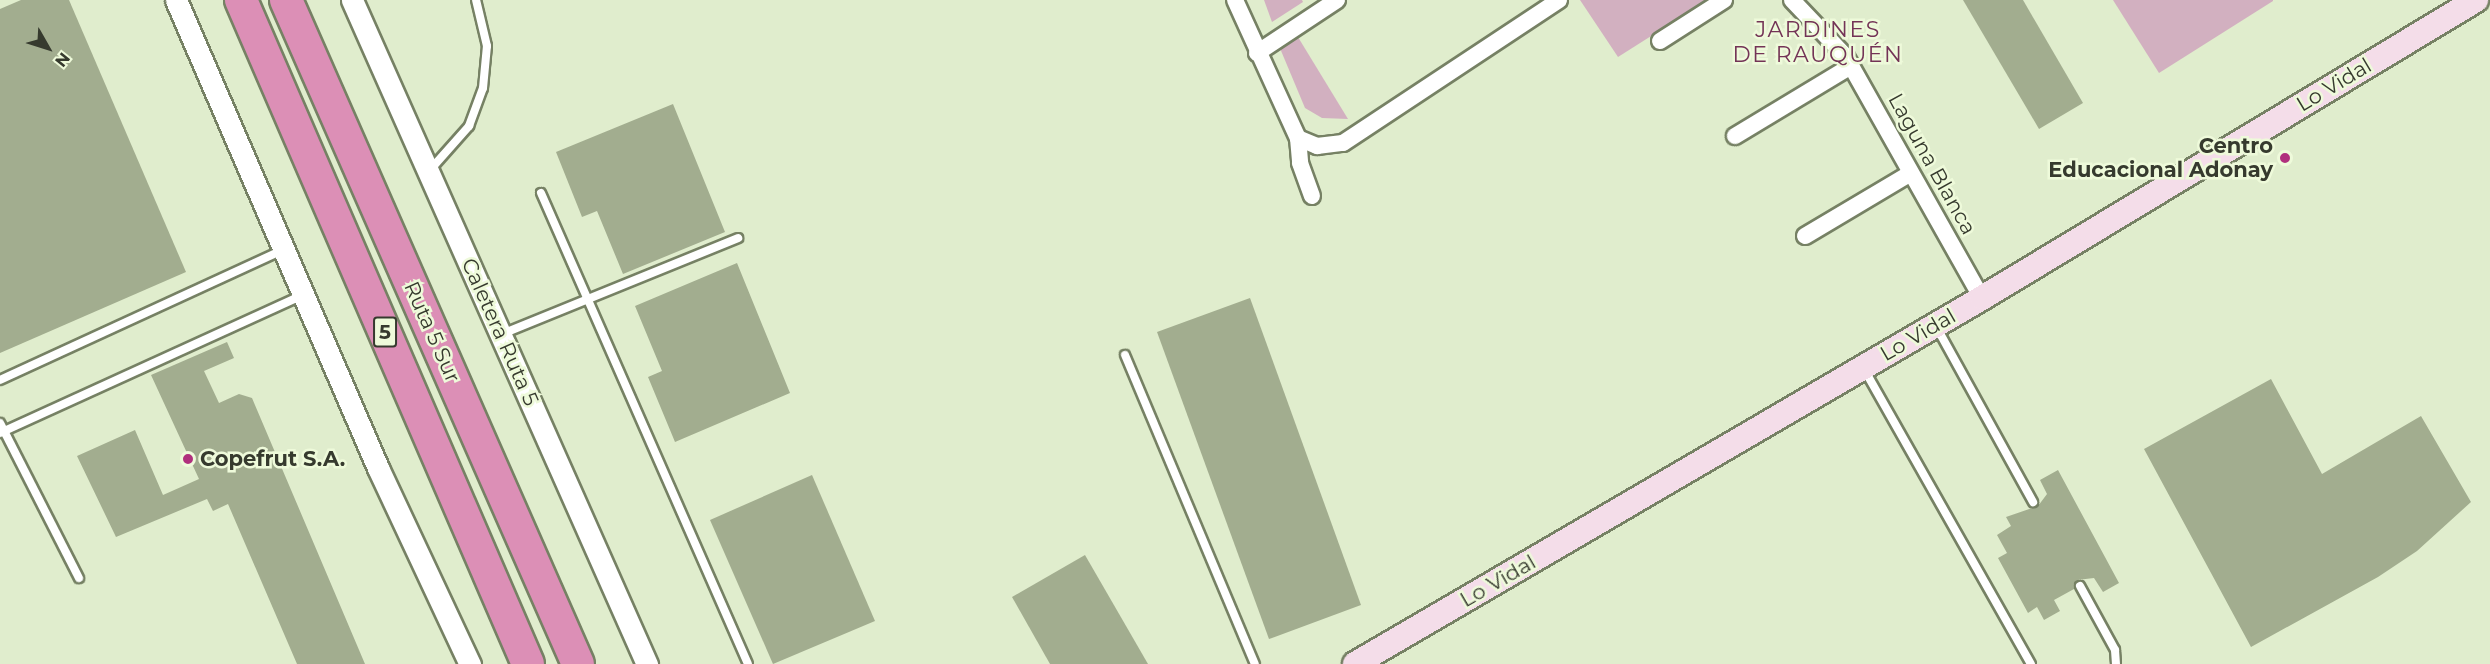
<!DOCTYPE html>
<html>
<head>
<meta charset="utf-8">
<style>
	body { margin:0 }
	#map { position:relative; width:2490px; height:664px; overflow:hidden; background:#e0edcd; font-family:Montserrat,sans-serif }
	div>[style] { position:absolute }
	.green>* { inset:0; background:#d2b0c0 }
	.building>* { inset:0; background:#a2ad8f }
	.roads { filter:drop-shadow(2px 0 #768164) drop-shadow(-2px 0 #768164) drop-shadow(0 2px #768164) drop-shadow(0 -2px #768164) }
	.service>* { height:8px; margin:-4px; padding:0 4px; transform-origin:4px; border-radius:4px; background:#fff }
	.minor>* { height:16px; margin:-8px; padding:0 8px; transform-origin:8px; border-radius:8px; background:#fff }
	.tertiary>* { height:21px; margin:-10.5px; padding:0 10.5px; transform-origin:10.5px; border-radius:10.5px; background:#fff }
	.secondary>* { height:24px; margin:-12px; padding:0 12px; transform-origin:12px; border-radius:12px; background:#f4dde9 }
	.motorway>* { height:32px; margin:-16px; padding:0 16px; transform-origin:16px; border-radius:16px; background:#dc8fb6 }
	.dots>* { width:16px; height:16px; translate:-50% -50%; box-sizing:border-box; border:3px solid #eefada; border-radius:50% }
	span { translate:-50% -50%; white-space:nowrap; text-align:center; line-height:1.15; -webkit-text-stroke:5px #eefada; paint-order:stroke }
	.shield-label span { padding:2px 4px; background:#eefada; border:2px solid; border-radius:4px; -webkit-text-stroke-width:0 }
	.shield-label { font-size:20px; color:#363a2e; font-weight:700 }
	.street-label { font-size:21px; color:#363a2e }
	.poi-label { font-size:21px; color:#363a2e; font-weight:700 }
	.right { translate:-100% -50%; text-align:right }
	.left { translate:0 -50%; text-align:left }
	.neighbourhood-label { font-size:22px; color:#733356; letter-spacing:1.5px }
	.north { position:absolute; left:18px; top:18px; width:60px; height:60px; -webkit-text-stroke:4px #eefada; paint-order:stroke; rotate:129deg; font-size:16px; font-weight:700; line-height:24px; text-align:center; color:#363a2e }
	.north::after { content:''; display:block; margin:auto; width:21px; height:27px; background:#363a2e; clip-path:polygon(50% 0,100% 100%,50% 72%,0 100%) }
</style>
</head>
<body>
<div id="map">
	<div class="green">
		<div style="clip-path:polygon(1264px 0,1302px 0,1303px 2px,1272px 22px)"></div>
		<div style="clip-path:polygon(1580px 0,1708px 0,1618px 57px)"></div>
		<div style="clip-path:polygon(2113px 0,2273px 0,2273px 1px,2159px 73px)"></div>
		<div style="clip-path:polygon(1290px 24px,1348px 119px,1322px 118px,1305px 108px,1274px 34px)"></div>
	</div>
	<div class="building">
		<div style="clip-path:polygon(21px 0,69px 0,186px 272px,0 353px,0 9px)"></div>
		<div style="clip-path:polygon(1963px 0,2023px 0,2083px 103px,2039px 129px)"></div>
		<div style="clip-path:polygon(673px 104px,725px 232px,623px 274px,597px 211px,582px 217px,556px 152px)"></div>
		<div style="clip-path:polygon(737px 263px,790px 393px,675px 442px,648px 377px,662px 371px,635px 306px)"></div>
		<div style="clip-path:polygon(1250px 298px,1361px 605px,1269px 639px,1157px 332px)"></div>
		<div style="clip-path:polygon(227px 342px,234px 358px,204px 371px,219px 403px,239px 394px,252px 398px,365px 664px,297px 664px,228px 504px,213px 511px,207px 499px,116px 537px,77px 456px,135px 430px,163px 495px,199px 479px,151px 375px)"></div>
		<div style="clip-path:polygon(2271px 379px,2322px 474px,2421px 416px,2471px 502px,2417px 551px,2378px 577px,2251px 647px,2144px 449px)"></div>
		<div style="clip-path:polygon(2058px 470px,2119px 583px,2103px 592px,2094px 578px,2077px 580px,2074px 589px,2054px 600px,2060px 611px,2044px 620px,2037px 607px,2028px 613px,1998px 558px,2007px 553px,1997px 535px,2011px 526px,2006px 517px,2038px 506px,2047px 494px,2040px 480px)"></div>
		<div style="clip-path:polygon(812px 475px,875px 621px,773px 664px,710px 520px)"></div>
		<div style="clip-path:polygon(1085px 555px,1148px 664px,1050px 664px,1012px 597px)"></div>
	</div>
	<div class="roads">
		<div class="service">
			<div style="left:430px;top:170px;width:59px;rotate:-48.4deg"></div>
			<div style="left:469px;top:126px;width:40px;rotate:-69.8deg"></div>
			<div style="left:483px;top:88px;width:42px;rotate:-84.6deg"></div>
			<div style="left:487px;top:46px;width:47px;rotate:-103.4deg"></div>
			<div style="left:541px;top:193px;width:514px;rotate:66.27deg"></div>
			<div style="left:1937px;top:328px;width:199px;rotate:61.1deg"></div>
			<div style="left:502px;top:334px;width:255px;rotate:-22.1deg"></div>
			<div style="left:1125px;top:355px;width:335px;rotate:67.2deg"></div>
			<div style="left:1864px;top:369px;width:339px;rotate:60.5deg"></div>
			<div style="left:0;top:380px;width:311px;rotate:-24.7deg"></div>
			<div style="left:0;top:423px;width:174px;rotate:63deg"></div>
			<div style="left:0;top:433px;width:333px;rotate:-24.5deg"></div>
			<div style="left:2080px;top:586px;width:73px;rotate:61.3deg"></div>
			<div style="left:2115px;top:650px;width:14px;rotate:86deg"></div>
		</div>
		<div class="minor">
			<div style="left:1235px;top:0;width:152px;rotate:65.5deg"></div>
			<div style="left:1298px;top:138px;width:25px;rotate:85deg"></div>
			<div style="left:1300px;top:163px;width:35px;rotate:70deg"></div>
			<div style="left:1792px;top:0;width:79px;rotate:46.5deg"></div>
			<div style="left:1846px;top:57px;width:277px;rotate:60.6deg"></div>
			<div style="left:1660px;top:41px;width:76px;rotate:-32.6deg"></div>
			<div style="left:1257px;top:53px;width:96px;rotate:-33.5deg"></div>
			<div style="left:1735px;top:136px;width:135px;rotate:-31.1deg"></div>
			<div style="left:1298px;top:138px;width:21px;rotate:23deg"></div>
			<div style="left:1317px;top:146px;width:26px;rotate:-7deg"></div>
			<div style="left:1343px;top:143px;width:259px;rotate:-33.5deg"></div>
			<div style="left:1805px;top:236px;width:123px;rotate:-30.7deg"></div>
		</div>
		<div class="tertiary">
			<div style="left:176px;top:0;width:510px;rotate:66.65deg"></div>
			<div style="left:378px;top:468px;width:217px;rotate:64.9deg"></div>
			<div style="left:352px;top:0;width:727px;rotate:66.05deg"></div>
		</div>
		<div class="secondary">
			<div style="left:1355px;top:664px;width:726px;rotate:-30.27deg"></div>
			<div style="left:1982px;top:298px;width:577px;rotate:-31.1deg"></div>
		</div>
		<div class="motorway">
			<div style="left:241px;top:0;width:723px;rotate:66.62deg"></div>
			<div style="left:286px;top:0;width:725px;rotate:66.26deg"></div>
		</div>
	</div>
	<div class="dots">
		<div style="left:2285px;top:158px;background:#b0307d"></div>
		<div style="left:188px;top:459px;background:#b0307d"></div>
	</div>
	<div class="shield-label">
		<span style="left:385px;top:332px">5</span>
	</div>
	<div class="street-label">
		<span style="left:2334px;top:85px;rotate:-31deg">Lo Vidal</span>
		<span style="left:1932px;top:164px;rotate:61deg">Laguna Blanca</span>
		<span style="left:432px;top:332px;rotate:66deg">Ruta 5 Sur</span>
		<span style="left:500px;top:332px;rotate:66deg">Caletera Ruta 5</span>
		<span style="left:1918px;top:335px;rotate:-30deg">Lo Vidal</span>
		<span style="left:1498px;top:581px;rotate:-30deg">Lo Vidal</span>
	</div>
	<div class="poi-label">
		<span class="right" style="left:2273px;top:158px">Centro<br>Educacional Adonay</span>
		<span class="left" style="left:200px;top:459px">Copefrut S.A.</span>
	</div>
	<div class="neighbourhood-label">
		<span style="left:1818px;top:42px">JARDINES<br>DE RAUQUÉN</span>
	</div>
	<div class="north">N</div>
</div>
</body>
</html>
